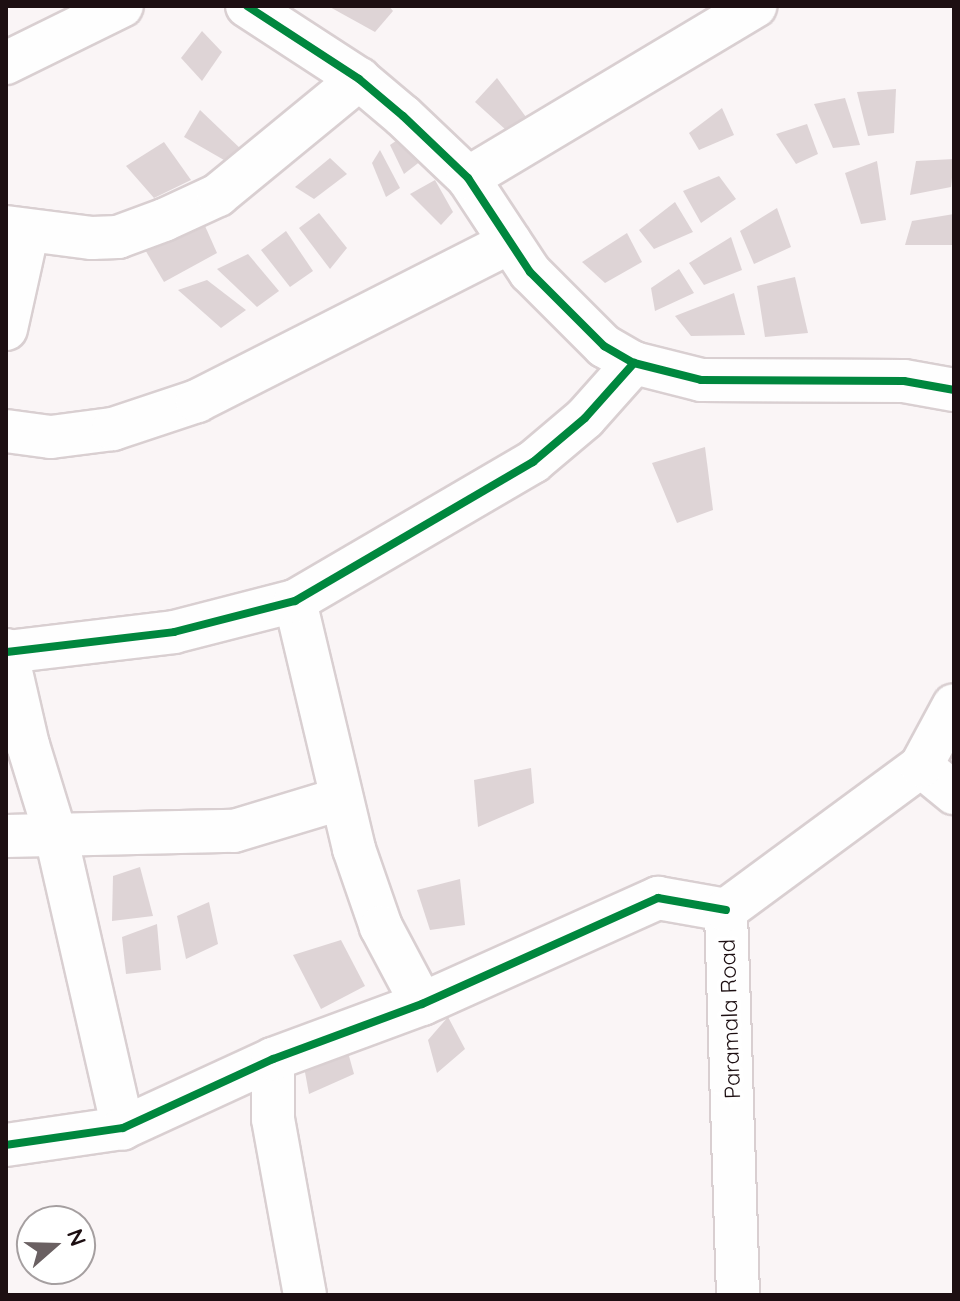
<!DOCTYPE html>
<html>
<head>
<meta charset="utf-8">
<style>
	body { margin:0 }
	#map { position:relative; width:960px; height:1301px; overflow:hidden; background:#faf5f6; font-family:Quicksand,sans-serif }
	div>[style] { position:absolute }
	.building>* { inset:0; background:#ded4d6 }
	.roads { filter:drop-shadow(2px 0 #d9cfd1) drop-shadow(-2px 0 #d9cfd1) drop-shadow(0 2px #d9cfd1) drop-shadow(0 -2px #d9cfd1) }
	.minor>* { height:42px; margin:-21px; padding:0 21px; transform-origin:21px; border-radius:21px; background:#fefefe }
	.cycleway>* { height:8px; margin:-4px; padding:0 4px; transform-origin:4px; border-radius:4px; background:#00873e }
	span { translate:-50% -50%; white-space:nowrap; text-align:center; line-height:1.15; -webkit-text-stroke:8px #fff; paint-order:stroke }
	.street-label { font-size:22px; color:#1d0f12 }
	.frame { position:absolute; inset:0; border:8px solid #1d0f12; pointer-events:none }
	.north { position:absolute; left:16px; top:1205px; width:80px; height:80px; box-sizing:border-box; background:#fff; border:2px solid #a59fa0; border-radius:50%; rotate:70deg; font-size:22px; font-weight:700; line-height:32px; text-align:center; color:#1d0f12 }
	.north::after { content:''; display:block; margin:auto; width:28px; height:36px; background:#6a6062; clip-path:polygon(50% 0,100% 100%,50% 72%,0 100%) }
</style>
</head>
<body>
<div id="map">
	<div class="building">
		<div style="clip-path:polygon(328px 6px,389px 6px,393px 11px,375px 32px)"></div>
		<div style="clip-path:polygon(202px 31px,222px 52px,202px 81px,181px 58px)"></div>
		<div style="clip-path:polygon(497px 78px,526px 117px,506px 130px,475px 102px)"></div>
		<div style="clip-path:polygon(896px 89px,894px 133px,868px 136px,857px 92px)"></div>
		<div style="clip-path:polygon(845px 98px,860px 145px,833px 148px,814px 104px)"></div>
		<div style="clip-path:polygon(722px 108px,734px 135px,699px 150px,689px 133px)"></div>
		<div style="clip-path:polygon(200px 110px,243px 151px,224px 160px,184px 137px)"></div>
		<div style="clip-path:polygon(807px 124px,818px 154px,796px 164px,776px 134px)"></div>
		<div style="clip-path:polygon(409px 132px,426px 157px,404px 174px,390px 145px)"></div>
		<div style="clip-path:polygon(164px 142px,191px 180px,154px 198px,126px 166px)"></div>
		<div style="clip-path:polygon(380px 150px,400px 188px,386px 197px,372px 163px)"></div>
		<div style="clip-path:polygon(330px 158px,347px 174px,314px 199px,295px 187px)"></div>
		<div style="clip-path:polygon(954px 159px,951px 187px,910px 195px,916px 161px)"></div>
		<div style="clip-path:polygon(877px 161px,886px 220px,861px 224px,845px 173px)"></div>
		<div style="clip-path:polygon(719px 176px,736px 199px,701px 223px,683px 191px)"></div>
		<div style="clip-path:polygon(435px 180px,453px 212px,441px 225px,410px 194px)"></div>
		<div style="clip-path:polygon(675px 202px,693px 232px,654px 249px,639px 230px)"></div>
		<div style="clip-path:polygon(777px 208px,791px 247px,754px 264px,740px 231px)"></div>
		<div style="clip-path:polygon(319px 213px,347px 248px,330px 269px,299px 228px)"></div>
		<div style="clip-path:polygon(954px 214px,954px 245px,905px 245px,912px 221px)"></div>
		<div style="clip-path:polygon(205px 226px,217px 253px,164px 282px,144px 248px)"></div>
		<div style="clip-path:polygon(286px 231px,313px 271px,290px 287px,261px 250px)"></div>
		<div style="clip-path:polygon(627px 233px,642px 262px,605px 283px,582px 262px)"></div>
		<div style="clip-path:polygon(731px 237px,742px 270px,704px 285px,689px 263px)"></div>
		<div style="clip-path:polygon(248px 254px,279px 291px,257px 307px,217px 269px)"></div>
		<div style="clip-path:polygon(679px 269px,694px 293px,655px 311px,651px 288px)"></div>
		<div style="clip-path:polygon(795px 277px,808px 333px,765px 337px,757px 286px)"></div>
		<div style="clip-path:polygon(207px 280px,246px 310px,221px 328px,178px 290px)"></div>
		<div style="clip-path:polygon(734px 293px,745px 335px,691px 336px,675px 316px)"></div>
		<div style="clip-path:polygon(705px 447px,713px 510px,677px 523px,652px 463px)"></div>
		<div style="clip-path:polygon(531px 768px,534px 803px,478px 827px,474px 780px)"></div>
		<div style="clip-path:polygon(140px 867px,153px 916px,112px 921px,113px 876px)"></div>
		<div style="clip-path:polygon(460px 879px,465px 925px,430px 930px,417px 890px)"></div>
		<div style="clip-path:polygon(209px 902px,218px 944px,186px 959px,177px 916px)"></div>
		<div style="clip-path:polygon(157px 924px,161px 970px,126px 974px,122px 937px)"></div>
		<div style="clip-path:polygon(341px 940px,365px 986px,321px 1009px,293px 955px)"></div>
		<div style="clip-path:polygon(448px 1017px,465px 1049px,437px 1073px,428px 1040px)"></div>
		<div style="clip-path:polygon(344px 1038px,354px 1074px,309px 1094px,302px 1056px)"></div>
	</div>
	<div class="roads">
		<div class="minor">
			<div style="left:247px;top:6px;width:134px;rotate:33.1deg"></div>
			<div style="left:359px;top:79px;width:57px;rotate:40.1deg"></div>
			<div style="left:403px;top:116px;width:90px;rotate:43.6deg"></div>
			<div style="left:468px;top:178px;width:113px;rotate:56.6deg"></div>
			<div style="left:530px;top:272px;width:105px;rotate:45deg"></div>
			<div style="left:604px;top:346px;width:34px;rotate:30deg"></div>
			<div style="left:634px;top:363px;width:69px;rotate:14.2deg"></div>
			<div style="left:701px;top:380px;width:203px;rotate:0.3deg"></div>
			<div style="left:904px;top:381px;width:51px;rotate:10.2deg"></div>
			<div style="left:6px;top:63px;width:129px;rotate:-26.2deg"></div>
			<div style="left:468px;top:178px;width:335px;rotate:-30.9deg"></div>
			<div style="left:6px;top:227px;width:87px;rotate:7.3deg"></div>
			<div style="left:92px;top:238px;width:26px;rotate:-2deg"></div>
			<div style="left:118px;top:237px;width:49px;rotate:-20.3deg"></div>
			<div style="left:164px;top:220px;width:60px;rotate:-24.8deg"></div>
			<div style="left:218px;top:195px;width:183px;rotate:-39.4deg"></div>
			<div style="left:6px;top:329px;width:101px;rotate:-77.5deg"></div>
			<div style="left:6px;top:431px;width:45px;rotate:7.6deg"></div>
			<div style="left:51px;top:437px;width:63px;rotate:-7.4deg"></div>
			<div style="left:113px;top:429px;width:89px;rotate:-18.4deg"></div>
			<div style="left:197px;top:401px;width:351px;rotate:-26.9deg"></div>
			<div style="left:295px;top:601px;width:255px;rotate:76.6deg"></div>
			<div style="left:354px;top:849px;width:83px;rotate:70.9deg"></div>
			<div style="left:381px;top:927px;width:87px;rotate:62deg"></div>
			<div style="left:6px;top:650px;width:98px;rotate:77deg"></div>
			<div style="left:28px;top:745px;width:95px;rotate:72.9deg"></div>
			<div style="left:56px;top:836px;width:300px;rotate:77.1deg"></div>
			<div style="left:7px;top:652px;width:168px;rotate:-6.8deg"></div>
			<div style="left:174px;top:632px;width:125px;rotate:-14.4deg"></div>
			<div style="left:295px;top:601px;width:276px;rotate:-30.3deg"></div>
			<div style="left:533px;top:462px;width:68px;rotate:-40.2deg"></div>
			<div style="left:585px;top:418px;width:74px;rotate:-48.3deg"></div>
			<div style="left:921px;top:766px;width:43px;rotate:39.3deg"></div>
			<div style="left:6px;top:836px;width:228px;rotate:-1.3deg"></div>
			<div style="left:234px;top:831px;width:111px;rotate:-16.8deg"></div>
			<div style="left:273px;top:1059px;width:60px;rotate:90deg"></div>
			<div style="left:273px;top:1119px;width:179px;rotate:79.7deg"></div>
			<div style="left:6px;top:1145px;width:118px;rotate:-8.3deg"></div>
			<div style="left:123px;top:1128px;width:165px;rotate:-24.7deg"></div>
			<div style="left:273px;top:1059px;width:159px;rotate:-20.3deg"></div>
			<div style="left:422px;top:1004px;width:259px;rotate:-24.2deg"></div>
			<div style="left:658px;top:898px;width:69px;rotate:10deg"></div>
			<div style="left:738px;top:1295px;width:385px;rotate:-91.8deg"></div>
			<div style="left:726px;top:910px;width:242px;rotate:-36.4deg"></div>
			<div style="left:921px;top:766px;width:69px;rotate:-61.6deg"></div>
		</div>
	</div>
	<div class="cycleway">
		<div style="left:247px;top:6px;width:134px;rotate:33.1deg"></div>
		<div style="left:359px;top:79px;width:57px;rotate:40.1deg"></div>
		<div style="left:403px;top:116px;width:90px;rotate:43.6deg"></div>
		<div style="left:468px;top:178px;width:113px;rotate:56.6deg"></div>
		<div style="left:530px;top:272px;width:105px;rotate:45deg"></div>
		<div style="left:604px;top:346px;width:34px;rotate:30deg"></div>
		<div style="left:634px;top:363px;width:69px;rotate:14.2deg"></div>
		<div style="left:701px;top:380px;width:203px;rotate:0.3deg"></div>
		<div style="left:904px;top:381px;width:51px;rotate:10.2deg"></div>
		<div style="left:7px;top:652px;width:168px;rotate:-6.8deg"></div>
		<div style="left:174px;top:632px;width:125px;rotate:-14.4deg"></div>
		<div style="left:295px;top:601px;width:276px;rotate:-30.3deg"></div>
		<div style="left:533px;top:462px;width:68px;rotate:-40.2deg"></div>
		<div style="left:585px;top:418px;width:74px;rotate:-48.3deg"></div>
		<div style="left:6px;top:1145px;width:118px;rotate:-8.3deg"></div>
		<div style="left:123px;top:1128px;width:165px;rotate:-24.7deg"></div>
		<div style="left:273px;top:1059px;width:159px;rotate:-20.3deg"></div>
		<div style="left:422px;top:1004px;width:259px;rotate:-24.2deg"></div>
		<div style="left:658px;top:898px;width:69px;rotate:10deg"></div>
	</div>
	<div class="street-label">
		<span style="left:730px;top:1019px;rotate:-92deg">Paramala Road</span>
	</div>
	<div class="frame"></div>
	<div class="north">N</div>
</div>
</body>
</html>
